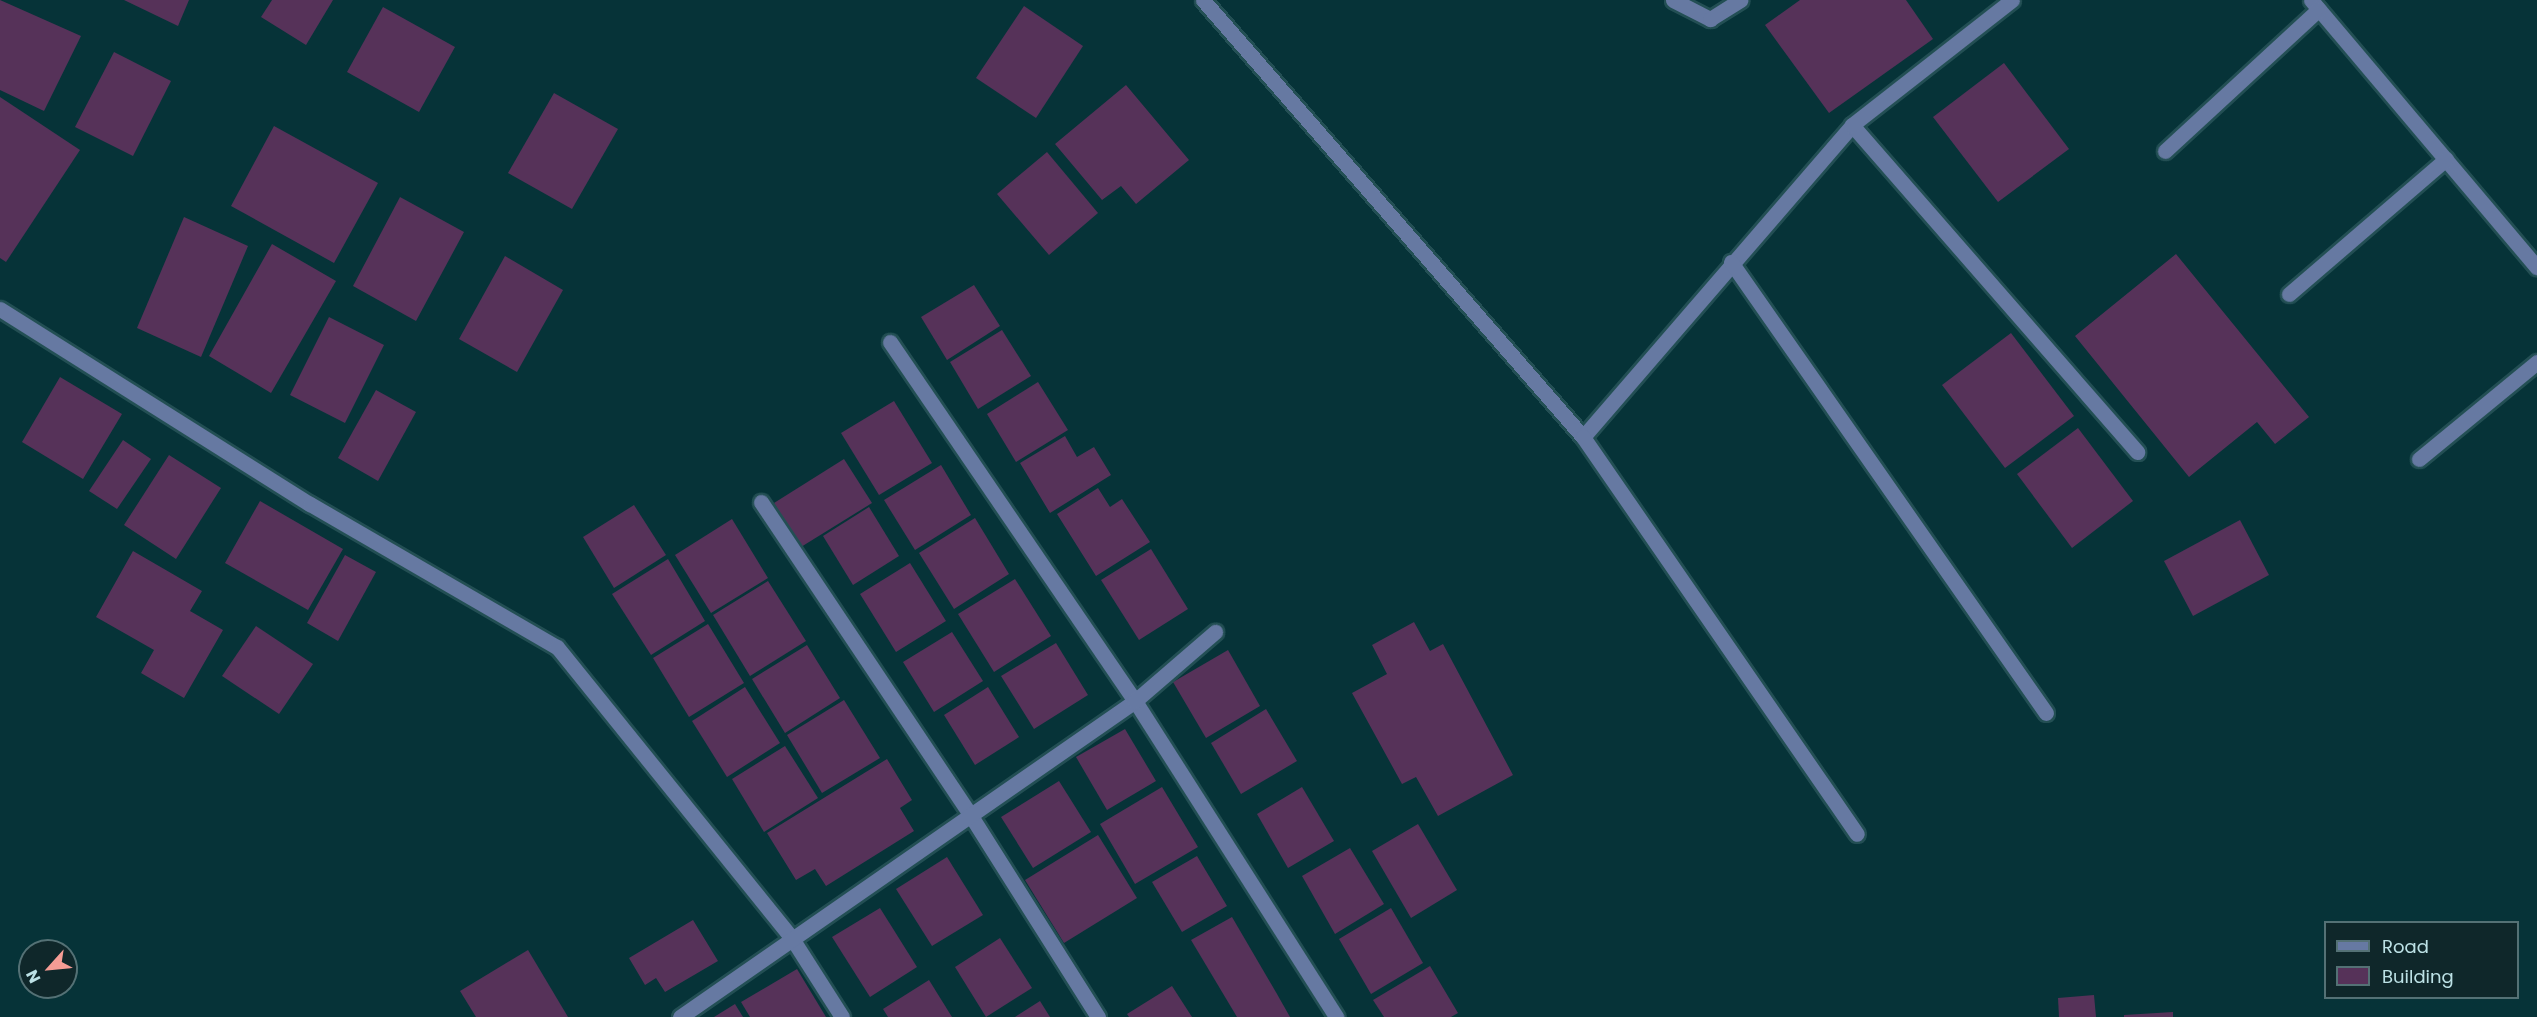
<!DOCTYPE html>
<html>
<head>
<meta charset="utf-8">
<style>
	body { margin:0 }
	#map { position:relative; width:2537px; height:1017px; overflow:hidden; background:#063338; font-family:Poppins,sans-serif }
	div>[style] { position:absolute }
	.building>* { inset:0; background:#563259 }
	.roads { filter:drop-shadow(2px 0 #234f54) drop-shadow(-2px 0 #234f54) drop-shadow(0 2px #234f54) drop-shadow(0 -2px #234f54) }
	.minor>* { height:15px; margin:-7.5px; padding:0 7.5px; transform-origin:7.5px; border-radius:7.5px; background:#6679a2 }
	span { translate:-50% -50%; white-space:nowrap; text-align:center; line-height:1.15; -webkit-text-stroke:5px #0f272a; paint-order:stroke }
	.legend { position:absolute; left:2324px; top:921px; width:195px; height:78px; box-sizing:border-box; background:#0f272a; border:2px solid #547175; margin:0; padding:8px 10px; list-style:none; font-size:18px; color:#bce1e5 }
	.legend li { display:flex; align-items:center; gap:12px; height:30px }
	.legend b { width:30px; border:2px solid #547175 }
	.north { position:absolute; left:18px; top:939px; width:60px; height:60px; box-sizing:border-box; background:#0f272a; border:2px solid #547175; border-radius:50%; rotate:243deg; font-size:16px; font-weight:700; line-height:24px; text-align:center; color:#bce1e5 }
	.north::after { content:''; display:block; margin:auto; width:21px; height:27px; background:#f59c95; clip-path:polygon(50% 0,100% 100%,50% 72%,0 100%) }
</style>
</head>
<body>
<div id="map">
	<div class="building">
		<div style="clip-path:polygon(0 0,81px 36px,44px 111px,0 90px)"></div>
		<div style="clip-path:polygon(124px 0,189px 0,178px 26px)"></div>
		<div style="clip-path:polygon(272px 0,333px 0,306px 45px,261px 17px)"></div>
		<div style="clip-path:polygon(1800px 0,1906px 0,1933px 39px,1829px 113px,1765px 25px)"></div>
		<div style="clip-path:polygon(1024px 6px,1083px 46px,1036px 118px,976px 78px)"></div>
		<div style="clip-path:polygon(383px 7px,455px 47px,419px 112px,347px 72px)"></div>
		<div style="clip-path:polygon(114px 52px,171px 81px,133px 156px,75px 127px)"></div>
		<div style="clip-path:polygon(2004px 63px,2069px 149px,1998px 202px,1933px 117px)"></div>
		<div style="clip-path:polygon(1126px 85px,1189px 160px,1136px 204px,1121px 186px,1102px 200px,1055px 144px)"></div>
		<div style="clip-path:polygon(554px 93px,618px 129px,572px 209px,508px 173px)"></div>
		<div style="clip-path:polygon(0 97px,80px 150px,6px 262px,0 258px)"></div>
		<div style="clip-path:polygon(274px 126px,378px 183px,334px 263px,231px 206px)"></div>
		<div style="clip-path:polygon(1047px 152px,1098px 213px,1049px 255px,997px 194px)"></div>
		<div style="clip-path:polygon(400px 197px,464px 232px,416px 321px,353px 286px)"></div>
		<div style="clip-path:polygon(184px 217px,248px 246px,201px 357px,137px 328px)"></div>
		<div style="clip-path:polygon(272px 244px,336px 281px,271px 393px,209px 356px)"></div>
		<div style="clip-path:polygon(2176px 254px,2309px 417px,2275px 444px,2257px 422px,2189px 477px,2075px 336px)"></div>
		<div style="clip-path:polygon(505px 256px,563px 290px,517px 372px,459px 339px)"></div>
		<div style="clip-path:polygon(974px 285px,1000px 326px,947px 360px,921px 317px)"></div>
		<div style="clip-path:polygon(329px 317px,384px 345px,345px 423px,290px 395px)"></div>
		<div style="clip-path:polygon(1002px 330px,1031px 376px,978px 409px,950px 362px)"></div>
		<div style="clip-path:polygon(2011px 333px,2074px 416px,2005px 468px,1942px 385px)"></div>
		<div style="clip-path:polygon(60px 377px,122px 414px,83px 479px,22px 442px)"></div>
		<div style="clip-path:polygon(1038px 382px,1068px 430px,1016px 462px,987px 414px)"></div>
		<div style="clip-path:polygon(376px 390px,416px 412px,378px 481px,338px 458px)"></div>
		<div style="clip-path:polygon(894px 401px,932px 463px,879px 495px,841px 433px)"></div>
		<div style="clip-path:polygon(2078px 428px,2133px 501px,2072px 548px,2017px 474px)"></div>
		<div style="clip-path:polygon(1065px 436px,1077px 457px,1094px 447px,1111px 475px,1050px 513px,1020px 463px)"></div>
		<div style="clip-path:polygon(123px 440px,151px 459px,117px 509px,89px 491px)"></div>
		<div style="clip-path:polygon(169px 455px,221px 488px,176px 559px,124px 525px)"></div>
		<div style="clip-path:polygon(844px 459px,872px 503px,801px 547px,774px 503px)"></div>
		<div style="clip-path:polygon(941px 465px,971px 515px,915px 550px,884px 500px)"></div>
		<div style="clip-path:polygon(1098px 488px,1110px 507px,1122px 499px,1150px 542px,1096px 576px,1057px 514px)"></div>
		<div style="clip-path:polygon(260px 501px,343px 549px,308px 610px,225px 563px)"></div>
		<div style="clip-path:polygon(634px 505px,666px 555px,614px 588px,583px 537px)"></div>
		<div style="clip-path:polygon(869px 507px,899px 556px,853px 585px,823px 536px)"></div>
		<div style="clip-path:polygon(975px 518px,1009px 574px,954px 609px,919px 553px)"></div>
		<div style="clip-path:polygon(732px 519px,768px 578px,711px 613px,675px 555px)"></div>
		<div style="clip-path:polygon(2240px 520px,2269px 575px,2193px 616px,2164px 561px)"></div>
		<div style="clip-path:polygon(1151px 549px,1188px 609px,1139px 640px,1101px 580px)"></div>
		<div style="clip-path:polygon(133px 551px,202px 591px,190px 611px,223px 630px,184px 698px,141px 673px,154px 650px,96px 617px)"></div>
		<div style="clip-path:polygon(345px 555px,376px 572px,338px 641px,307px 623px)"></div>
		<div style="clip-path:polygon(668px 559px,705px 621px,651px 655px,612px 594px)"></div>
		<div style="clip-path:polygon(910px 563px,946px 621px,896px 652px,860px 594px)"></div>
		<div style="clip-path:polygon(1015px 579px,1051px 636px,994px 672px,958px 614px)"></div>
		<div style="clip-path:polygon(768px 581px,806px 641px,750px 676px,713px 615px)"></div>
		<div style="clip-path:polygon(1414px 622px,1430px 651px,1443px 644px,1513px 775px,1438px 816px,1416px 777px,1402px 784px,1352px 693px,1387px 674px,1372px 645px)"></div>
		<div style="clip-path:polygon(708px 624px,744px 683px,689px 717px,653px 658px)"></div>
		<div style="clip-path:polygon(256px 626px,313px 664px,279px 714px,222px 676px)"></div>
		<div style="clip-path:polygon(952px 632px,983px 681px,934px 712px,903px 662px)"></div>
		<div style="clip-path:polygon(1056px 643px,1088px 695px,1034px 729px,1001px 676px)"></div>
		<div style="clip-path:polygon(807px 645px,840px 698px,785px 733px,752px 679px)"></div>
		<div style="clip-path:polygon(1228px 650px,1260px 706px,1206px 738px,1173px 682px)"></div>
		<div style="clip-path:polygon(745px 687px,780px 743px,727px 777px,692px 721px)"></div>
		<div style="clip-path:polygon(988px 687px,1019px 737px,975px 765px,944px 715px)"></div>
		<div style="clip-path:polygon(844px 700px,880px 758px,822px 793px,787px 735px)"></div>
		<div style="clip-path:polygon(1266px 709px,1297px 761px,1241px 794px,1211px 743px)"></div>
		<div style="clip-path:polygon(1125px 729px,1156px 781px,1107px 810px,1076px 757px)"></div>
		<div style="clip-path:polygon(785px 746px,818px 798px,764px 832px,732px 779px)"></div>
		<div style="clip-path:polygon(887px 759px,912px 800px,900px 808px,914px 831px,826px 886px,815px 869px,796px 880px,767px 833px)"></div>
		<div style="clip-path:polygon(1059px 781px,1091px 832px,1033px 868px,1001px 817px)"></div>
		<div style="clip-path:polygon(1162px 787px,1198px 847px,1135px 884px,1100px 824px)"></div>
		<div style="clip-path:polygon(1302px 787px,1334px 841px,1288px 868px,1257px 814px)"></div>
		<div style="clip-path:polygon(1418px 824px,1457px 890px,1411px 918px,1372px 851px)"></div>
		<div style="clip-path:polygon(1098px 835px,1137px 898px,1064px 943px,1025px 880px)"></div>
		<div style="clip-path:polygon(1350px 848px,1384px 904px,1335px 934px,1302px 876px)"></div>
		<div style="clip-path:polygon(1197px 856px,1227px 906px,1182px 932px,1152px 882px)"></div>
		<div style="clip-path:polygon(947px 857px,983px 915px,932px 946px,896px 889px)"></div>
		<div style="clip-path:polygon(880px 908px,917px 967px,870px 997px,832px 937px)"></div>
		<div style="clip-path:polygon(1391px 908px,1423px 963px,1371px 994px,1339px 939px)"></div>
		<div style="clip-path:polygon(1232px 917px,1277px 994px,1290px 1017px,1237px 1017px,1191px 940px)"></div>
		<div style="clip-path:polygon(693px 920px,718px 961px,665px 992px,656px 978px,645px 985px,629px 958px)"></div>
		<div style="clip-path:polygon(1000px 938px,1032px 988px,986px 1017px,955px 967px)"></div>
		<div style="clip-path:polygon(528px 950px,568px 1017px,476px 1017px,460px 991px)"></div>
		<div style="clip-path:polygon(1430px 966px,1458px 1013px,1451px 1017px,1384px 1017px,1373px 1000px)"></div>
		<div style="clip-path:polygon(797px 969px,826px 1017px,750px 1017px,741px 1002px)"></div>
		<div style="clip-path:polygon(929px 980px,952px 1017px,888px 1017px,883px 1009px)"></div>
		<div style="clip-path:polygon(1172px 986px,1192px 1017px,1129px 1017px,1127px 1014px)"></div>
		<div style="clip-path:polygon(2094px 995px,2096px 1017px,2059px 1017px,2058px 998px)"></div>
		<div style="clip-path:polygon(1040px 1001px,1050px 1017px,1015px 1017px)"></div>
		<div style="clip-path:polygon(735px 1004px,743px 1017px,714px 1017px)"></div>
		<div style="clip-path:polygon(2173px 1012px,2173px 1017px,2124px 1017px,2124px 1015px)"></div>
	</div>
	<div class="roads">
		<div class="minor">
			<div style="left:1203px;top:0;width:579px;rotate:48.99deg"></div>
			<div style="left:1583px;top:437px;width:412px;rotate:-49.2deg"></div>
			<div style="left:1852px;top:125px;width:434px;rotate:48.9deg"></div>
			<div style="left:1673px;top:0;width:42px;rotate:27.2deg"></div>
			<div style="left:1710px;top:19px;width:36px;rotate:-32deg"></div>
			<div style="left:2311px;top:0;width:350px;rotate:49.8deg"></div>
			<div style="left:1852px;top:125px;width:203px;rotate:-38deg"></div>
			<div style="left:2165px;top:151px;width:209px;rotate:-42.7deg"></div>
			<div style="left:1731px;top:262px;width:550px;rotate:55.07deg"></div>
			<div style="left:2289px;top:294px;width:207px;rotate:-40.7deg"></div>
			<div style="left:0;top:309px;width:366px;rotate:32.2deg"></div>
			<div style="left:310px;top:504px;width:285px;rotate:30.1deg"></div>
			<div style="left:557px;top:647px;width:376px;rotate:51.1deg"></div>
			<div style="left:793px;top:940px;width:91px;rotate:57.5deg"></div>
			<div style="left:890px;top:342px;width:435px;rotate:55.7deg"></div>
			<div style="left:1135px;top:701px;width:375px;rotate:57.5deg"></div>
			<div style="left:1583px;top:437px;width:482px;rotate:55.4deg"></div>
			<div style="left:2419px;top:459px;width:153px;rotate:-39.4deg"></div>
			<div style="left:761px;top:502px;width:378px;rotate:56.2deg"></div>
			<div style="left:971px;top:816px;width:238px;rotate:57.7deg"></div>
			<div style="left:680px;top:1017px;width:554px;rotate:-34.78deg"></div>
			<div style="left:1135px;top:701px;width:106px;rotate:-40.8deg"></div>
		</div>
	</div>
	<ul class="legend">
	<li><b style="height:8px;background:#6679a2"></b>Road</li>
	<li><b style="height:16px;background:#563259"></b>Building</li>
	</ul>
	<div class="north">N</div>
</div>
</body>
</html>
